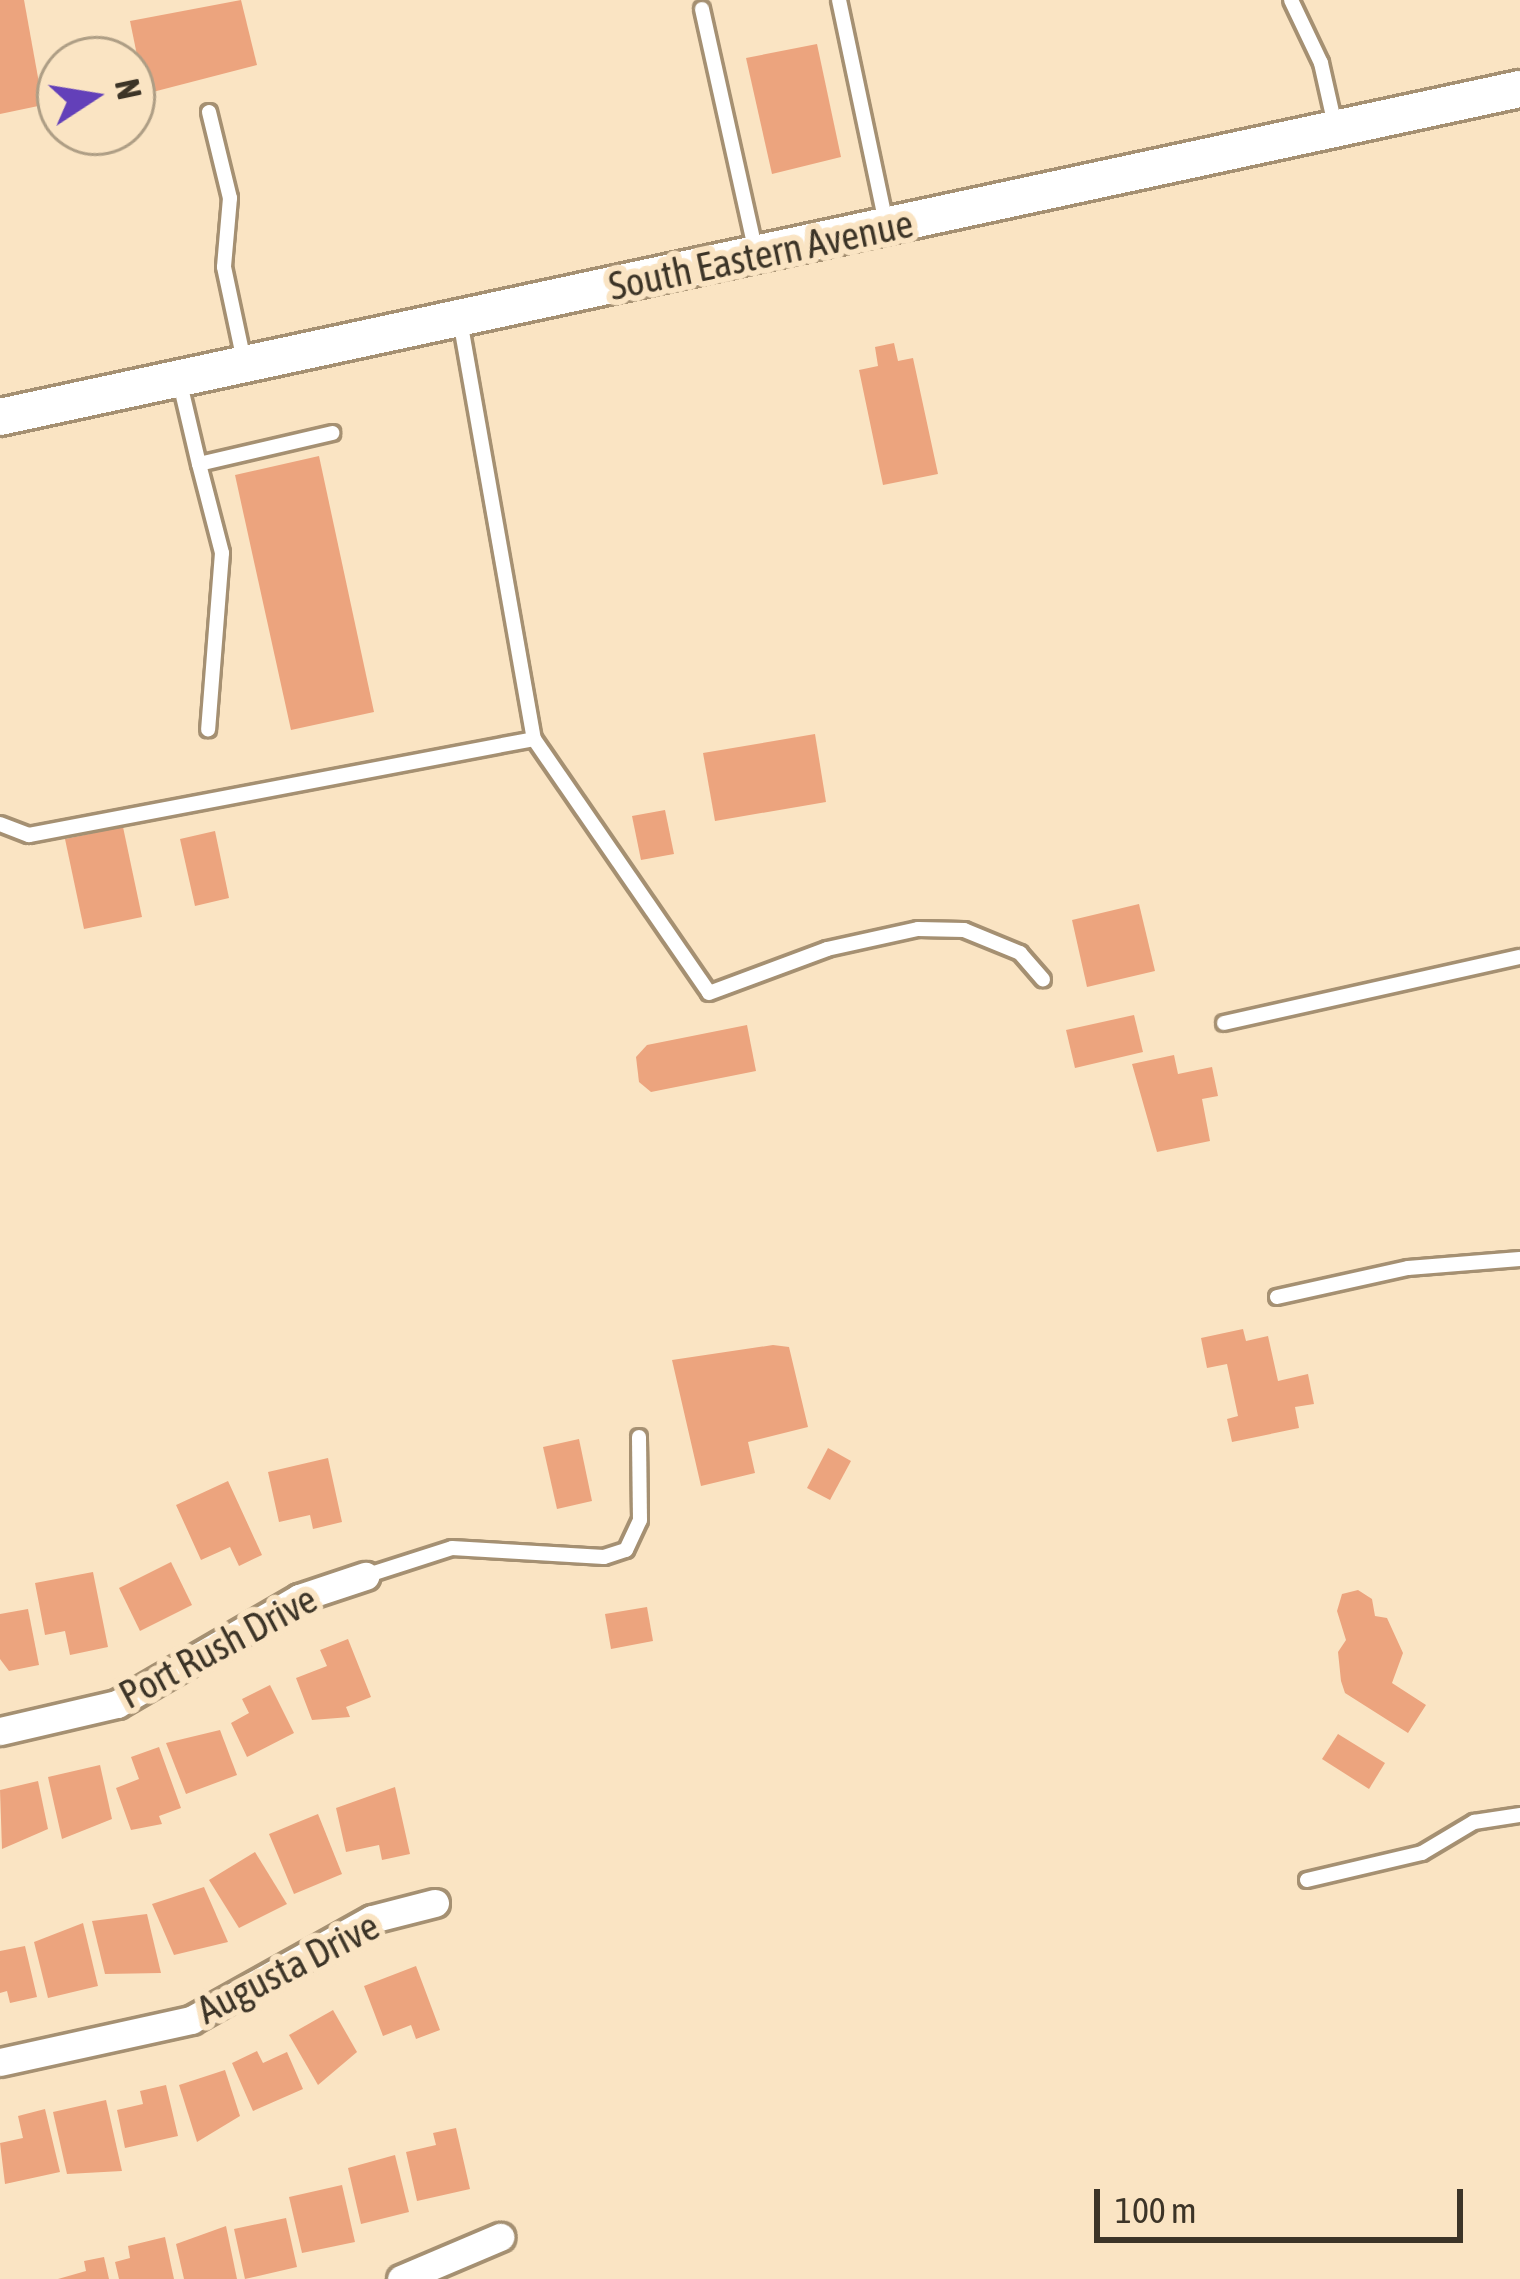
<!DOCTYPE html>
<html>
<head>
<meta charset="utf-8">
<style>
	body { margin:0 }
	#map { position:relative; width:1520px; height:2279px; overflow:hidden; background:#fae4c3; font-family:"Asap Condensed",sans-serif }
	div>[style] { position:absolute }
	.building>* { inset:0; background:#eca47e }
	.roads { filter:drop-shadow(3px 0 #a59072) drop-shadow(-3px 0 #a59072) drop-shadow(0 3px #a59072) drop-shadow(0 -3px #a59072) }
	.lane>* { height:14px; margin:-7px; padding:0 7px; transform-origin:7px; border-radius:7px; background:#fff }
	.street>* { height:27px; margin:-13.5px; padding:0 13.5px; transform-origin:13.5px; border-radius:13.5px; background:#fff }
	.secondary>* { height:36px; margin:-18px; padding:0 18px; transform-origin:18px; border-radius:18px; background:#fff }
	span { translate:-50% -50%; white-space:nowrap; text-align:center; line-height:1.15; -webkit-text-stroke:12px #fae4c3; paint-order:stroke }
	.street-label { font-size:39px; color:#3c3427 }
	.north { position:absolute; left:36px; top:36px; width:120px; height:120px; box-sizing:border-box; background:#fae4c3; border:3px solid #ae9e85; border-radius:50%; rotate:78deg; font-size:33px; font-weight:700; line-height:48px; text-align:center; color:#3c3427 }
	.north::after { content:''; display:block; margin:auto; width:42px; height:54px; background:#6340b9; clip-path:polygon(50% 0,100% 100%,50% 72%,0 100%) }
	.scale { position:absolute; left:1094px; top:2189px; width:369px; height:54px; box-sizing:border-box; border:6px solid #3c3427; border-top:0; padding-left:15px; font-size:36px; line-height:42px; white-space:nowrap; color:#3c3427; -webkit-text-stroke:9px #fae4c3; paint-order:stroke }
</style>
</head>
<body>
<div id="map">
	<div class="building">
		<div style="clip-path:polygon(0 0,24px 0,43px 105px,0 114px)"></div>
		<div style="clip-path:polygon(241px 0,257px 65px,145px 94px,130px 21px)"></div>
		<div style="clip-path:polygon(817px 44px,841px 157px,772px 174px,746px 58px)"></div>
		<div style="clip-path:polygon(894px 343px,898px 361px,913px 358px,938px 474px,883px 485px,859px 370px,878px 366px,875px 347px)"></div>
		<div style="clip-path:polygon(319px 456px,374px 712px,291px 730px,235px 475px)"></div>
		<div style="clip-path:polygon(815px 734px,826px 802px,715px 821px,703px 753px)"></div>
		<div style="clip-path:polygon(665px 810px,674px 854px,641px 860px,632px 816px)"></div>
		<div style="clip-path:polygon(123px 827px,142px 917px,84px 929px,65px 839px)"></div>
		<div style="clip-path:polygon(215px 831px,229px 898px,195px 906px,180px 839px)"></div>
		<div style="clip-path:polygon(1139px 904px,1155px 971px,1087px 987px,1072px 920px)"></div>
		<div style="clip-path:polygon(1134px 1015px,1143px 1052px,1075px 1068px,1066px 1030px)"></div>
		<div style="clip-path:polygon(747px 1025px,756px 1071px,651px 1092px,639px 1082px,636px 1057px,647px 1045px)"></div>
		<div style="clip-path:polygon(1174px 1055px,1178px 1074px,1212px 1067px,1218px 1096px,1202px 1099px,1210px 1141px,1157px 1152px,1132px 1064px)"></div>
		<div style="clip-path:polygon(1243px 1329px,1246px 1341px,1268px 1336px,1278px 1381px,1308px 1374px,1314px 1404px,1295px 1407px,1299px 1428px,1232px 1442px,1227px 1419px,1238px 1416px,1227px 1364px,1207px 1368px,1201px 1338px)"></div>
		<div style="clip-path:polygon(773px 1345px,789px 1347px,808px 1427px,748px 1442px,755px 1473px,701px 1486px,672px 1360px)"></div>
		<div style="clip-path:polygon(579px 1439px,592px 1501px,557px 1509px,543px 1447px)"></div>
		<div style="clip-path:polygon(828px 1448px,851px 1461px,830px 1500px,807px 1488px)"></div>
		<div style="clip-path:polygon(328px 1458px,342px 1522px,313px 1529px,310px 1515px,279px 1522px,268px 1472px)"></div>
		<div style="clip-path:polygon(228px 1481px,262px 1555px,239px 1566px,230px 1547px,201px 1560px,176px 1505px)"></div>
		<div style="clip-path:polygon(171px 1562px,192px 1605px,140px 1631px,119px 1588px)"></div>
		<div style="clip-path:polygon(93px 1572px,108px 1647px,70px 1655px,65px 1631px,45px 1635px,35px 1583px)"></div>
		<div style="clip-path:polygon(1358px 1590px,1372px 1599px,1375px 1616px,1387px 1618px,1403px 1653px,1392px 1683px,1426px 1705px,1408px 1733px,1345px 1693px,1341px 1681px,1338px 1652px,1346px 1640px,1337px 1611px,1342px 1594px)"></div>
		<div style="clip-path:polygon(647px 1607px,653px 1641px,611px 1649px,605px 1614px)"></div>
		<div style="clip-path:polygon(28px 1609px,39px 1665px,9px 1671px,0 1659px,0 1614px)"></div>
		<div style="clip-path:polygon(348px 1639px,371px 1697px,346px 1707px,350px 1717px,312px 1720px,296px 1678px,327px 1666px,320px 1650px)"></div>
		<div style="clip-path:polygon(270px 1685px,294px 1733px,247px 1757px,231px 1723px,249px 1713px,242px 1699px)"></div>
		<div style="clip-path:polygon(220px 1730px,237px 1775px,186px 1794px,166px 1743px)"></div>
		<div style="clip-path:polygon(1338px 1734px,1385px 1763px,1369px 1789px,1322px 1759px)"></div>
		<div style="clip-path:polygon(159px 1747px,181px 1808px,159px 1816px,162px 1824px,131px 1830px,116px 1788px,139px 1779px,131px 1757px)"></div>
		<div style="clip-path:polygon(100px 1765px,112px 1819px,62px 1839px,48px 1777px)"></div>
		<div style="clip-path:polygon(38px 1781px,48px 1829px,2px 1849px,0 1790px)"></div>
		<div style="clip-path:polygon(395px 1787px,410px 1854px,382px 1860px,379px 1845px,346px 1852px,336px 1808px)"></div>
		<div style="clip-path:polygon(318px 1814px,342px 1874px,294px 1894px,269px 1834px)"></div>
		<div style="clip-path:polygon(255px 1852px,287px 1904px,239px 1928px,209px 1880px)"></div>
		<div style="clip-path:polygon(204px 1887px,228px 1942px,174px 1955px,152px 1904px)"></div>
		<div style="clip-path:polygon(147px 1914px,161px 1973px,105px 1974px,92px 1921px)"></div>
		<div style="clip-path:polygon(83px 1923px,98px 1986px,48px 1998px,34px 1942px)"></div>
		<div style="clip-path:polygon(25px 1946px,37px 1997px,10px 2003px,7px 1991px,0 1993px,0 1951px)"></div>
		<div style="clip-path:polygon(416px 1966px,440px 2030px,416px 2039px,411px 2025px,383px 2036px,364px 1986px)"></div>
		<div style="clip-path:polygon(333px 2010px,357px 2052px,318px 2085px,289px 2035px)"></div>
		<div style="clip-path:polygon(257px 2051px,263px 2063px,287px 2052px,303px 2089px,253px 2111px,232px 2063px)"></div>
		<div style="clip-path:polygon(225px 2070px,240px 2116px,197px 2142px,179px 2085px)"></div>
		<div style="clip-path:polygon(166px 2085px,178px 2136px,125px 2148px,117px 2110px,143px 2104px,140px 2091px)"></div>
		<div style="clip-path:polygon(106px 2100px,122px 2171px,67px 2174px,53px 2112px)"></div>
		<div style="clip-path:polygon(45px 2109px,60px 2172px,5px 2184px,0 2143px,23px 2138px,18px 2116px)"></div>
		<div style="clip-path:polygon(456px 2128px,470px 2189px,417px 2201px,406px 2152px,436px 2145px,433px 2133px)"></div>
		<div style="clip-path:polygon(395px 2155px,409px 2212px,361px 2224px,348px 2168px)"></div>
		<div style="clip-path:polygon(342px 2185px,355px 2242px,302px 2253px,289px 2197px)"></div>
		<div style="clip-path:polygon(286px 2218px,297px 2267px,245px 2279px,234px 2229px)"></div>
		<div style="clip-path:polygon(226px 2226px,237px 2279px,184px 2279px,176px 2244px)"></div>
		<div style="clip-path:polygon(165px 2237px,174px 2279px,119px 2279px,115px 2262px,130px 2258px,128px 2246px)"></div>
		<div style="clip-path:polygon(104px 2257px,109px 2279px,58px 2279px,86px 2271px,84px 2261px)"></div>
	</div>
	<div class="roads">
		<div class="lane">
			<div style="left:839px;top:0;width:228px;rotate:78.1deg"></div>
			<div style="left:1291px;top:0;width:70px;rotate:64.5deg"></div>
			<div style="left:1321px;top:63px;width:64px;rotate:77.3deg"></div>
			<div style="left:702px;top:9px;width:249px;rotate:77.5deg"></div>
			<div style="left:209px;top:112px;width:89px;rotate:76.3deg"></div>
			<div style="left:230px;top:198px;width:69px;rotate:95deg"></div>
			<div style="left:224px;top:267px;width:96px;rotate:78deg"></div>
			<div style="left:460px;top:320px;width:425px;rotate:80deg"></div>
			<div style="left:534px;top:739px;width:308px;rotate:55.4deg"></div>
			<div style="left:709px;top:993px;width:126px;rotate:-20.4deg"></div>
			<div style="left:827px;top:949px;width:93px;rotate:-12.4deg"></div>
			<div style="left:918px;top:929px;width:46px;rotate:1.2deg"></div>
			<div style="left:964px;top:930px;width:61px;rotate:22.3deg"></div>
			<div style="left:1020px;top:953px;width:35px;rotate:49deg"></div>
			<div style="left:179px;top:379px;width:87px;rotate:76.8deg"></div>
			<div style="left:199px;top:464px;width:137px;rotate:-13.1deg"></div>
			<div style="left:199px;top:464px;width:92px;rotate:75.5deg"></div>
			<div style="left:222px;top:553px;width:177px;rotate:94.5deg"></div>
			<div style="left:0;top:824px;width:31px;rotate:21deg"></div>
			<div style="left:29px;top:835px;width:514px;rotate:-10.76deg"></div>
			<div style="left:1224px;top:1023px;width:303px;rotate:-12.6deg"></div>
			<div style="left:1277px;top:1297px;width:134px;rotate:-12.5deg"></div>
			<div style="left:1408px;top:1268px;width:112px;rotate:-4.6deg"></div>
			<div style="left:365px;top:1576px;width:91px;rotate:-17.8deg"></div>
			<div style="left:452px;top:1548px;width:152px;rotate:3.4deg"></div>
			<div style="left:604px;top:1557px;width:23px;rotate:-18deg"></div>
			<div style="left:626px;top:1550px;width:33px;rotate:-65deg"></div>
			<div style="left:640px;top:1520px;width:83px;rotate:-90.7deg"></div>
			<div style="left:1307px;top:1880px;width:118px;rotate:-13.2deg"></div>
			<div style="left:1422px;top:1853px;width:61px;rotate:-30.8deg"></div>
			<div style="left:1474px;top:1822px;width:47px;rotate:-8.7deg"></div>
		</div>
		<div class="street">
			<div style="left:0;top:1731px;width:120px;rotate:-13deg"></div>
			<div style="left:117px;top:1704px;width:211px;rotate:-30.2deg"></div>
			<div style="left:299px;top:1598px;width:70px;rotate:-18.4deg"></div>
			<div style="left:0;top:2062px;width:196px;rotate:-12.4deg"></div>
			<div style="left:191px;top:2020px;width:207px;rotate:-29.2deg"></div>
			<div style="left:372px;top:1919px;width:65px;rotate:-14.3deg"></div>
			<div style="left:401px;top:2279px;width:108px;rotate:-23deg"></div>
		</div>
		<div class="secondary">
			<div style="left:0;top:417px;width:1555px;rotate:-12.18deg"></div>
		</div>
	</div>
	<div class="street-label">
		<span style="left:761px;top:255px;rotate:-12deg">South Eastern Avenue</span>
		<span style="left:218px;top:1647px;rotate:-28deg">Port Rush Drive</span>
		<span style="left:288px;top:1968px;rotate:-27deg">Augusta Drive</span>
	</div>
	<div class="north">N</div>
	<div class="scale">100 m</div>
</div>
</body>
</html>
